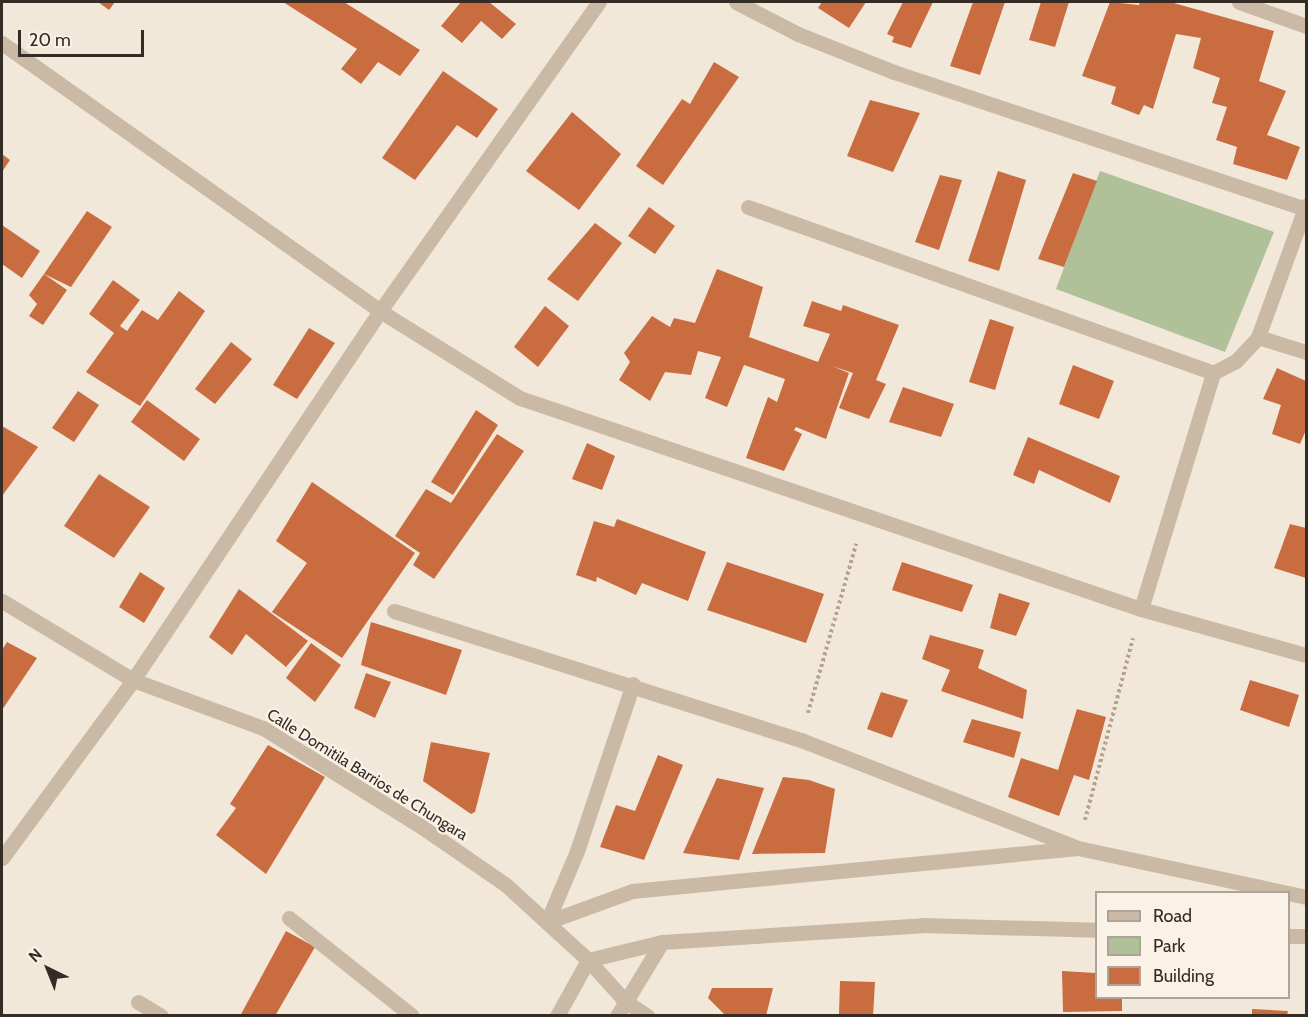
<!DOCTYPE html>
<html>
<head>
<meta charset="utf-8">
<style>
	body { margin:0 }
	#map { position:relative; width:1308px; height:1017px; overflow:hidden; background:#f2e8d9; font-family:Cabin,sans-serif }
	div>[style] { position:absolute }
	.green>* { inset:0; background:#b0c199 }
	.building>* { inset:0; background:#c96c40 }
	.path>* { height:4px; margin-top:-2px; transform-origin:0; background:repeating-linear-gradient(90deg,#b6a38f 0 3px,transparent 0 6px) }
	.service>* { height:15px; margin:-7.5px; padding:0 7.5px; transform-origin:7.5px; border-radius:7.5px; background:#cab9a5 }
	.minor>* { height:15px; margin:-7.5px; padding:0 7.5px; transform-origin:7.5px; border-radius:7.5px; background:#cab9a5 }
	span { translate:-50% -50%; white-space:nowrap; text-align:center; line-height:1.15; -webkit-text-stroke:4.5px #faf2e6; paint-order:stroke }
	.street-label { font-size:16px; color:#362c26 }
	.frame { position:absolute; inset:0; border:3px solid #362c26; pointer-events:none }
	.legend { position:absolute; left:1095px; top:891px; width:195px; height:108px; box-sizing:border-box; background:#faf2e6; border:2px solid #aca399; margin:0; padding:8px 10px; list-style:none; font-size:18px; color:#362c26 }
	.legend li { display:flex; align-items:center; gap:12px; height:30px }
	.legend b { width:30px; border:2px solid #aca399 }
	.north { position:absolute; left:18px; top:939px; width:60px; height:60px; -webkit-text-stroke:4px #faf2e6; paint-order:stroke; rotate:317deg; font-size:16px; font-weight:700; line-height:24px; text-align:center; color:#362c26 }
	.north::after { content:''; display:block; margin:auto; width:21px; height:27px; background:#362c26; clip-path:polygon(50% 0,100% 100%,50% 72%,0 100%) }
	.scale { position:absolute; left:18px; top:30px; width:126px; height:27px; box-sizing:border-box; border:3px solid #362c26; border-top:0; padding-left:8px; font-size:18px; line-height:21px; white-space:nowrap; color:#362c26; -webkit-text-stroke:4px #faf2e6; paint-order:stroke }
</style>
</head>
<body>
<div id="map">
	<div class="green">
		<div style="clip-path:polygon(1100px 171px,1274px 232px,1225px 352px,1056px 289px)"></div>
	</div>
	<div class="building">
		<div style="clip-path:polygon(98px 2px,115px 2px,109px 10px)"></div>
		<div style="clip-path:polygon(283px 2px,344px 2px,420px 50px,400px 76px,378px 62px,361px 84px,341px 69px,357px 49px)"></div>
		<div style="clip-path:polygon(461px 2px,489px 2px,516px 24px,502px 39px,481px 21px,462px 43px,441px 26px)"></div>
		<div style="clip-path:polygon(822px 2px,866px 2px,849px 28px,818px 8px)"></div>
		<div style="clip-path:polygon(903px 2px,933px 2px,911px 48px,892px 42px,894px 37px,887px 34px)"></div>
		<div style="clip-path:polygon(973px 2px,1005px 2px,980px 75px,950px 66px)"></div>
		<div style="clip-path:polygon(1041px 2px,1069px 2px,1055px 47px,1029px 40px)"></div>
		<div style="clip-path:polygon(1110px 2px,1139px 5px,1140px 2px,1170px 2px,1274px 31px,1259px 81px,1286px 91px,1267px 135px,1300px 147px,1287px 180px,1233px 164px,1237px 147px,1216px 140px,1227px 107px,1212px 103px,1220px 78px,1193px 68px,1201px 38px,1176px 34px,1153px 109px,1144px 105px,1139px 115px,1111px 104px,1116px 87px,1082px 76px)"></div>
		<div style="clip-path:polygon(714px 62px,739px 77px,663px 185px,636px 166px,682px 99px,690px 104px)"></div>
		<div style="clip-path:polygon(443px 71px,498px 109px,477px 138px,457px 125px,415px 180px,382px 158px)"></div>
		<div style="clip-path:polygon(870px 100px,920px 113px,893px 172px,847px 156px)"></div>
		<div style="clip-path:polygon(572px 112px,621px 154px,579px 210px,526px 171px)"></div>
		<div style="clip-path:polygon(2px 154px,10px 160px,2px 172px)"></div>
		<div style="clip-path:polygon(998px 171px,1026px 180px,999px 271px,968px 261px)"></div>
		<div style="clip-path:polygon(1073px 173px,1097px 181px,1064px 267px,1038px 259px)"></div>
		<div style="clip-path:polygon(940px 175px,962px 180px,939px 250px,915px 242px)"></div>
		<div style="clip-path:polygon(649px 207px,675px 226px,655px 254px,628px 236px)"></div>
		<div style="clip-path:polygon(87px 211px,112px 227px,71px 287px,44px 274px)"></div>
		<div style="clip-path:polygon(595px 223px,622px 243px,578px 301px,547px 279px)"></div>
		<div style="clip-path:polygon(2px 225px,40px 251px,22px 278px,2px 264px)"></div>
		<div style="clip-path:polygon(717px 269px,763px 287px,749px 337px,818px 362px,830px 334px,803px 326px,812px 301px,841px 311px,843px 305px,899px 325px,876px 380px,886px 384px,869px 419px,839px 408px,853px 373px,832px 366px,849px 373px,826px 439px,796px 427px,794px 430px,802px 434px,784px 471px,746px 458px,768px 397px,777px 402px,785px 379px,744px 365px,727px 407px,705px 398px,721px 357px,698px 351px,691px 375px,665px 372px,650px 401px,619px 380px,630px 362px,624px 353px,652px 316px,670px 327px,674px 318px,695px 323px)"></div>
		<div style="clip-path:polygon(44px 274px,67px 290px,43px 325px,29px 316px,37px 304px,29px 295px)"></div>
		<div style="clip-path:polygon(113px 280px,140px 300px,120px 326px,127px 331px,142px 310px,158px 320px,179px 291px,205px 311px,140px 406px,86px 372px,114px 333px,89px 314px)"></div>
		<div style="clip-path:polygon(545px 306px,569px 326px,538px 367px,514px 347px)"></div>
		<div style="clip-path:polygon(990px 319px,1014px 327px,995px 390px,969px 382px)"></div>
		<div style="clip-path:polygon(309px 328px,335px 343px,297px 399px,273px 385px)"></div>
		<div style="clip-path:polygon(231px 342px,252px 359px,215px 404px,195px 389px)"></div>
		<div style="clip-path:polygon(1073px 365px,1114px 381px,1099px 419px,1059px 404px)"></div>
		<div style="clip-path:polygon(1277px 368px,1306px 381px,1306px 430px,1300px 444px,1272px 434px,1281px 405px,1263px 399px)"></div>
		<div style="clip-path:polygon(903px 387px,954px 404px,941px 437px,889px 422px)"></div>
		<div style="clip-path:polygon(78px 391px,99px 405px,74px 442px,52px 428px)"></div>
		<div style="clip-path:polygon(147px 400px,200px 439px,184px 461px,131px 422px)"></div>
		<div style="clip-path:polygon(476px 410px,498px 425px,453px 495px,431px 482px)"></div>
		<div style="clip-path:polygon(2px 426px,38px 447px,2px 496px)"></div>
		<div style="clip-path:polygon(497px 434px,524px 451px,434px 579px,413px 565px,420px 553px,395px 536px,426px 489px,451px 503px)"></div>
		<div style="clip-path:polygon(1028px 437px,1120px 476px,1110px 503px,1039px 470px,1034px 484px,1013px 475px)"></div>
		<div style="clip-path:polygon(587px 443px,615px 456px,602px 490px,572px 479px)"></div>
		<div style="clip-path:polygon(99px 474px,150px 507px,114px 558px,64px 526px)"></div>
		<div style="clip-path:polygon(312px 482px,415px 553px,342px 658px,272px 612px,307px 563px,276px 541px)"></div>
		<div style="clip-path:polygon(617px 519px,706px 552px,688px 601px,642px 583px,636px 595px,597px 577px,596px 582px,576px 575px,594px 521px,614px 527px)"></div>
		<div style="clip-path:polygon(1290px 524px,1306px 528px,1306px 578px,1274px 568px)"></div>
		<div style="clip-path:polygon(727px 562px,824px 594px,806px 643px,707px 610px)"></div>
		<div style="clip-path:polygon(902px 562px,973px 585px,962px 612px,892px 590px)"></div>
		<div style="clip-path:polygon(140px 572px,165px 588px,144px 623px,119px 607px)"></div>
		<div style="clip-path:polygon(239px 589px,308px 641px,286px 667px,246px 634px,232px 655px,209px 637px)"></div>
		<div style="clip-path:polygon(999px 593px,1030px 603px,1016px 636px,990px 628px)"></div>
		<div style="clip-path:polygon(371px 622px,462px 650px,446px 695px,361px 665px)"></div>
		<div style="clip-path:polygon(930px 635px,984px 650px,978px 668px,1027px 690px,1023px 719px,941px 691px,950px 670px,922px 659px)"></div>
		<div style="clip-path:polygon(7px 642px,37px 658px,2px 710px,2px 650px)"></div>
		<div style="clip-path:polygon(311px 643px,341px 665px,315px 702px,286px 678px)"></div>
		<div style="clip-path:polygon(366px 673px,391px 682px,375px 718px,354px 708px)"></div>
		<div style="clip-path:polygon(1250px 680px,1299px 695px,1289px 727px,1240px 710px)"></div>
		<div style="clip-path:polygon(881px 692px,908px 700px,892px 738px,867px 729px)"></div>
		<div style="clip-path:polygon(1077px 709px,1106px 717px,1089px 780px,1074px 775px,1059px 816px,1008px 797px,1021px 758px,1058px 770px)"></div>
		<div style="clip-path:polygon(972px 719px,1021px 732px,1014px 758px,963px 742px)"></div>
		<div style="clip-path:polygon(431px 742px,490px 753px,475px 812px,471px 814px,423px 781px)"></div>
		<div style="clip-path:polygon(268px 745px,325px 777px,266px 874px,216px 835px,236px 808px,230px 804px)"></div>
		<div style="clip-path:polygon(658px 755px,683px 765px,644px 860px,600px 847px,616px 805px,635px 811px)"></div>
		<div style="clip-path:polygon(783px 777px,809px 780px,835px 789px,825px 853px,752px 854px)"></div>
		<div style="clip-path:polygon(717px 778px,764px 788px,739px 860px,683px 853px)"></div>
		<div style="clip-path:polygon(286px 931px,315px 947px,275px 1016px,240px 1016px)"></div>
		<div style="clip-path:polygon(1062px 971px,1096px 973px,1096px 998px,1122px 998px,1122px 1011px,1063px 1012px)"></div>
		<div style="clip-path:polygon(840px 981px,875px 982px,873px 1016px,839px 1015px)"></div>
		<div style="clip-path:polygon(712px 988px,773px 988px,766px 1016px,726px 1016px,708px 998px)"></div>
		<div style="clip-path:polygon(1252px 1009px,1288px 1011px,1287px 1016px,1252px 1016px)"></div>
	</div>
	<div class="path">
		<div style="left:808px;top:713px;width:176px;rotate:-74.1deg"></div>
		<div style="left:1085px;top:820px;width:188px;rotate:-75.2deg"></div>
	</div>
	<div class="service">
		<div style="left:289px;top:918px;width:157px;rotate:38.5deg"></div>
	</div>
	<div class="minor">
		<div style="left:736px;top:2px;width:70px;rotate:27.3deg"></div>
		<div style="left:798px;top:34px;width:103px;rotate:21.6deg"></div>
		<div style="left:894px;top:72px;width:433px;rotate:18.4deg"></div>
		<div style="left:1239px;top:2px;width:71px;rotate:19.7deg"></div>
		<div style="left:2px;top:43px;width:463px;rotate:35.3deg"></div>
		<div style="left:380px;top:311px;width:165px;rotate:31.9deg"></div>
		<div style="left:520px;top:398px;width:656px;rotate:18.77deg"></div>
		<div style="left:1141px;top:609px;width:171px;rotate:15.6deg"></div>
		<div style="left:748px;top:207px;width:494px;rotate:19.6deg"></div>
		<div style="left:1213px;top:373px;width:26px;rotate:-28deg"></div>
		<div style="left:1236px;top:361px;width:33px;rotate:-47deg"></div>
		<div style="left:1258px;top:337px;width:50px;rotate:17.4deg"></div>
		<div style="left:1258px;top:337px;width:140px;rotate:-70deg"></div>
		<div style="left:2px;top:601px;width:153px;rotate:31.1deg"></div>
		<div style="left:133px;top:680px;width:139px;rotate:20.3deg"></div>
		<div style="left:263px;top:728px;width:187px;rotate:31.9deg"></div>
		<div style="left:422px;top:827px;width:102px;rotate:34.6deg"></div>
		<div style="left:506px;top:885px;width:111px;rotate:42.4deg"></div>
		<div style="left:588px;top:960px;width:55px;rotate:47.9deg"></div>
		<div style="left:625px;top:1001px;width:27px;rotate:34deg"></div>
		<div style="left:1141px;top:609px;width:247px;rotate:-73deg"></div>
		<div style="left:394px;top:611px;width:427px;rotate:17.6deg"></div>
		<div style="left:801px;top:740px;width:294px;rotate:21.3deg"></div>
		<div style="left:2px;top:858px;width:221px;rotate:-53.6deg"></div>
		<div style="left:133px;top:680px;width:444px;rotate:-56.2deg"></div>
		<div style="left:380px;top:311px;width:379px;rotate:-54.7deg"></div>
		<div style="left:547px;top:922px;width:90px;rotate:-20deg"></div>
		<div style="left:632px;top:891px;width:448px;rotate:-5.5deg"></div>
		<div style="left:1078px;top:848px;width:233px;rotate:12.1deg"></div>
		<div style="left:547px;top:922px;width:77px;rotate:-67.1deg"></div>
		<div style="left:577px;top:851px;width:176px;rotate:-71.5deg"></div>
		<div style="left:1288px;top:936px;width:18px"></div>
		<div style="left:138px;top:1002px;width:27px;rotate:31deg"></div>
		<div style="left:557px;top:1016px;width:64px;rotate:-61deg"></div>
		<div style="left:588px;top:960px;width:76px;rotate:-13.7deg"></div>
		<div style="left:662px;top:942px;width:261px;rotate:-3.7deg"></div>
		<div style="left:922px;top:925px;width:174px;rotate:1.6deg"></div>
		<div style="left:617px;top:1016px;width:87px;rotate:-58.7deg"></div>
	</div>
	<div class="street-label">
		<span style="left:367px;top:775px;rotate:32deg">Calle Domitila Barrios de Chungara</span>
	</div>
	<div class="frame"></div>
	<ul class="legend">
	<li><b style="height:8px;background:#cab9a5"></b>Road</li>
	<li><b style="height:16px;background:#b0c199"></b>Park</li>
	<li><b style="height:16px;background:#c96c40"></b>Building</li>
	</ul>
	<div class="north">N</div>
	<div class="scale">20 m</div>
</div>
</body>
</html>
